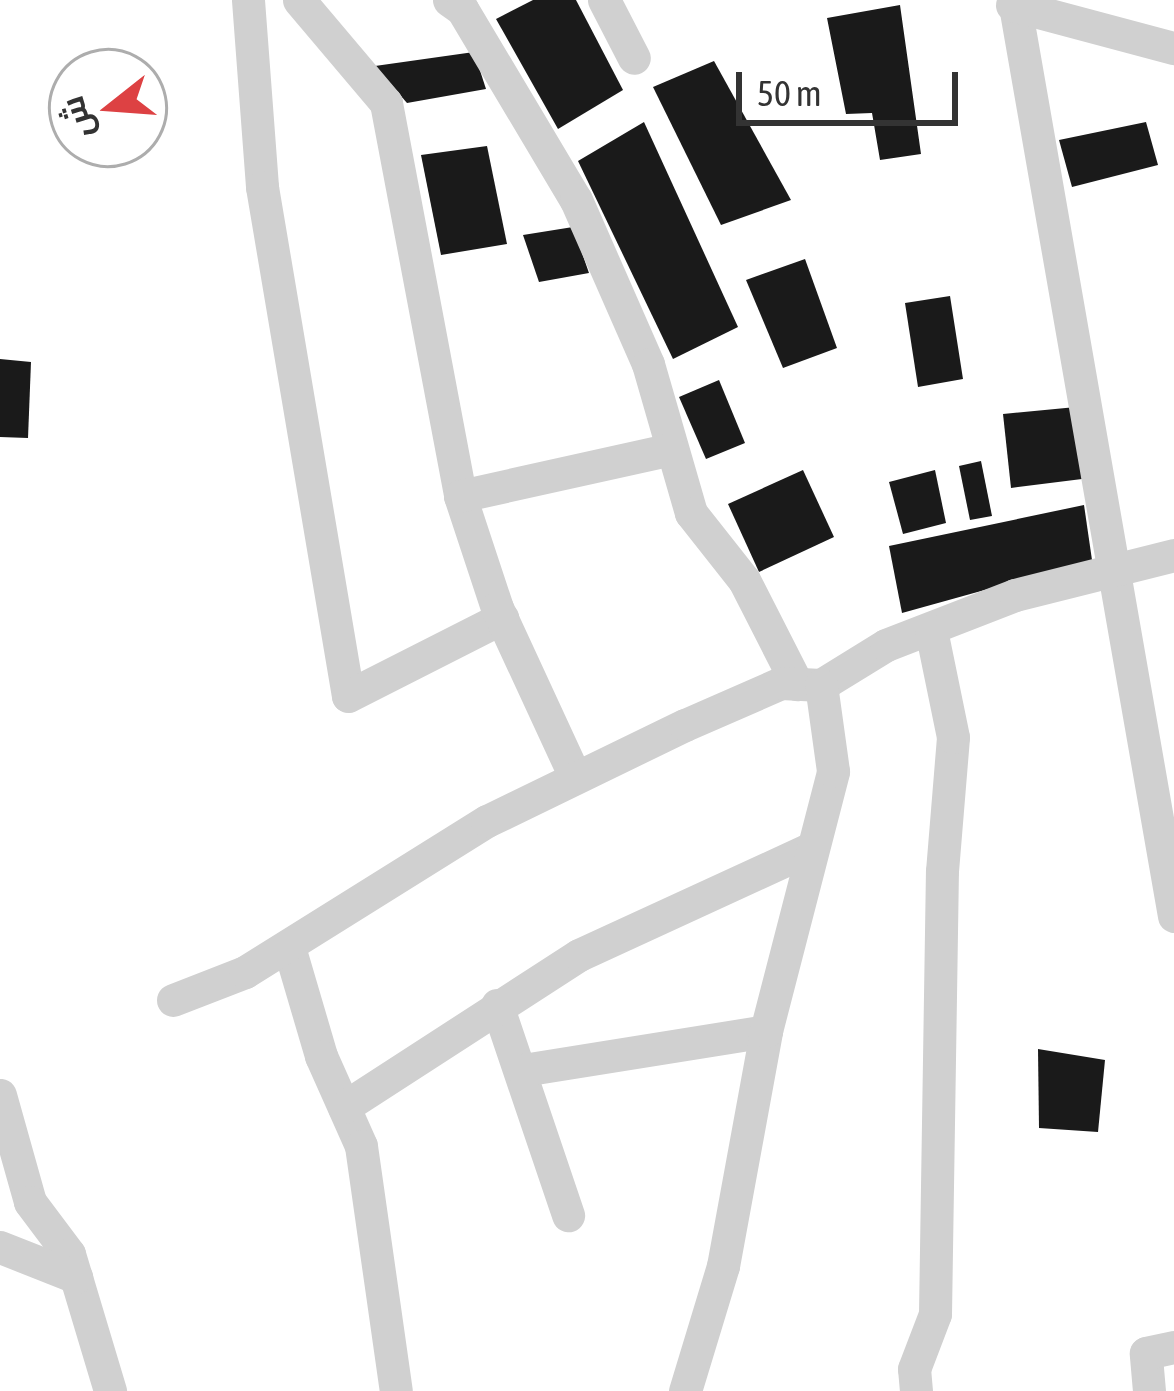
<!DOCTYPE html>
<html>
<head>
<meta charset="utf-8">
<style>
	body { margin:0 }
	#map { position:relative; width:1174px; height:1391px; overflow:hidden; background:#fff; font-family:"Asap Condensed",Cairo,sans-serif }
	div>[style] { position:absolute }
	.building>* { inset:0; background:#1a1a1a }
	.minor>* { height:33px; margin:-16.5px; padding:0 16.5px; transform-origin:16.5px; border-radius:16.5px; background:#d0d0d0 }
	span { translate:-50% -50%; white-space:nowrap; text-align:center; line-height:1.15; -webkit-text-stroke:12px #fff; paint-order:stroke }
	.north { position:absolute; left:48px; top:48px; width:120px; height:120px; box-sizing:border-box; background:#fff; border:3px solid #adadad; border-radius:50%; rotate:253deg; font-size:33px; font-weight:700; line-height:48px; text-align:center; color:#333 }
	.north::after { content:''; display:block; margin:auto; width:42px; height:54px; background:#dd4143; clip-path:polygon(50% 0,100% 100%,50% 72%,0 100%) }
	.scale { position:absolute; left:736px; top:72px; width:222px; height:54px; box-sizing:border-box; border:6px solid #333; border-top:0; padding-left:15px; font-size:36px; line-height:42px; white-space:nowrap; color:#333; -webkit-text-stroke:9px #fff; paint-order:stroke }
</style>
</head>
<body>
<div id="map">
	<div class="building">
		<div style="clip-path:polygon(533px 0,576px 0,623px 90px,558px 129px,496px 19px)"></div>
		<div style="clip-path:polygon(900px 5px,921px 154px,880px 160px,872px 113px,846px 114px,827px 18px)"></div>
		<div style="clip-path:polygon(474px 52px,486px 89px,407px 103px,375px 66px)"></div>
		<div style="clip-path:polygon(714px 61px,791px 200px,721px 225px,653px 87px)"></div>
		<div style="clip-path:polygon(644px 122px,738px 327px,673px 359px,578px 161px)"></div>
		<div style="clip-path:polygon(1146px 122px,1158px 165px,1072px 187px,1059px 140px)"></div>
		<div style="clip-path:polygon(487px 146px,507px 244px,441px 255px,421px 155px)"></div>
		<div style="clip-path:polygon(573px 227px,589px 273px,539px 282px,523px 235px)"></div>
		<div style="clip-path:polygon(805px 259px,837px 348px,783px 368px,746px 280px)"></div>
		<div style="clip-path:polygon(950px 296px,963px 379px,918px 387px,905px 303px)"></div>
		<div style="clip-path:polygon(0 359px,31px 362px,28px 438px,0 437px)"></div>
		<div style="clip-path:polygon(719px 380px,745px 443px,706px 459px,679px 397px)"></div>
		<div style="clip-path:polygon(1076px 407px,1082px 479px,1011px 488px,1003px 414px)"></div>
		<div style="clip-path:polygon(981px 461px,992px 516px,970px 520px,959px 466px)"></div>
		<div style="clip-path:polygon(803px 470px,834px 537px,759px 572px,728px 504px)"></div>
		<div style="clip-path:polygon(935px 470px,946px 523px,903px 534px,889px 482px)"></div>
		<div style="clip-path:polygon(1084px 505px,1092px 560px,902px 613px,889px 546px)"></div>
		<div style="clip-path:polygon(1038px 1049px,1105px 1060px,1098px 1132px,1039px 1128px)"></div>
	</div>
	<div class="minor">
		<div style="left:248px;top:0;width:188px;rotate:85.7deg"></div>
		<div style="left:262px;top:187px;width:516px;rotate:80.41deg"></div>
		<div style="left:348px;top:696px;width:173px;rotate:-26.9deg"></div>
		<div style="left:299px;top:0;width:135px;rotate:49.8deg"></div>
		<div style="left:386px;top:103px;width:400px;rotate:79.3deg"></div>
		<div style="left:460px;top:496px;width:118px;rotate:71.7deg"></div>
		<div style="left:497px;top:608px;width:186px;rotate:65.2deg"></div>
		<div style="left:449px;top:0;width:16px;rotate:35deg"></div>
		<div style="left:462px;top:9px;width:222px;rotate:59.2deg"></div>
		<div style="left:576px;top:200px;width:179px;rotate:66.3deg"></div>
		<div style="left:648px;top:364px;width:155px;rotate:73.9deg"></div>
		<div style="left:691px;top:513px;width:85px;rotate:51.7deg"></div>
		<div style="left:744px;top:580px;width:117px;rotate:63deg"></div>
		<div style="left:604px;top:0;width:65px;rotate:62.7deg"></div>
		<div style="left:1014px;top:0;width:930px;rotate:80.09deg"></div>
		<div style="left:1012px;top:5px;width:168px;rotate:14.9deg"></div>
		<div style="left:460px;top:496px;width:213px;rotate:-12.5deg"></div>
		<div style="left:289px;top:947px;width:114px;rotate:73.6deg"></div>
		<div style="left:321px;top:1056px;width:98px;rotate:66deg"></div>
		<div style="left:361px;top:1146px;width:247px;rotate:81.9deg"></div>
		<div style="left:173px;top:1000px;width:77px;rotate:-21.3deg"></div>
		<div style="left:245px;top:972px;width:285px;rotate:-32deg"></div>
		<div style="left:487px;top:821px;width:220px;rotate:-25.9deg"></div>
		<div style="left:685px;top:725px;width:105px;rotate:-23.6deg"></div>
		<div style="left:781px;top:683px;width:40px;rotate:2.9deg"></div>
		<div style="left:821px;top:685px;width:76px;rotate:-31.6deg"></div>
		<div style="left:886px;top:645px;width:138px;rotate:-21.2deg"></div>
		<div style="left:1015px;top:595px;width:164px;rotate:-14.1deg"></div>
		<div style="left:497px;top:1005px;width:222px;rotate:71.3deg"></div>
		<div style="left:523px;top:1070px;width:246px;rotate:-9.1deg"></div>
		<div style="left:0;top:1095px;width:111px;rotate:74.3deg"></div>
		<div style="left:30px;top:1202px;width:65px;rotate:53.1deg"></div>
		<div style="left:69px;top:1254px;width:143px;rotate:73.3deg"></div>
		<div style="left:344px;top:1107px;width:280px;rotate:-32.9deg"></div>
		<div style="left:579px;top:955px;width:256px;rotate:-24.7deg"></div>
		<div style="left:0;top:1247px;width:82px;rotate:21.5deg"></div>
		<div style="left:685px;top:1391px;width:131px;rotate:-73.1deg"></div>
		<div style="left:723px;top:1266px;width:239px;rotate:-79.6deg"></div>
		<div style="left:766px;top:1031px;width:268px;rotate:-75.5deg"></div>
		<div style="left:833px;top:771px;width:87px;rotate:-97.9deg"></div>
		<div style="left:916px;top:1391px;width:22px;rotate:-95deg"></div>
		<div style="left:914px;top:1369px;width:59px;rotate:-69.1deg"></div>
		<div style="left:935px;top:1314px;width:443px;rotate:-89.1deg"></div>
		<div style="left:942px;top:871px;width:134px;rotate:-85.3deg"></div>
		<div style="left:953px;top:737px;width:109px;rotate:-101.6deg"></div>
		<div style="left:1149px;top:1391px;width:38px;rotate:-95deg"></div>
		<div style="left:1146px;top:1353px;width:29px;rotate:-12deg"></div>
	</div>
	<div class="north">ش</div>
	<div class="scale">50 m</div>
</div>
</body>
</html>
